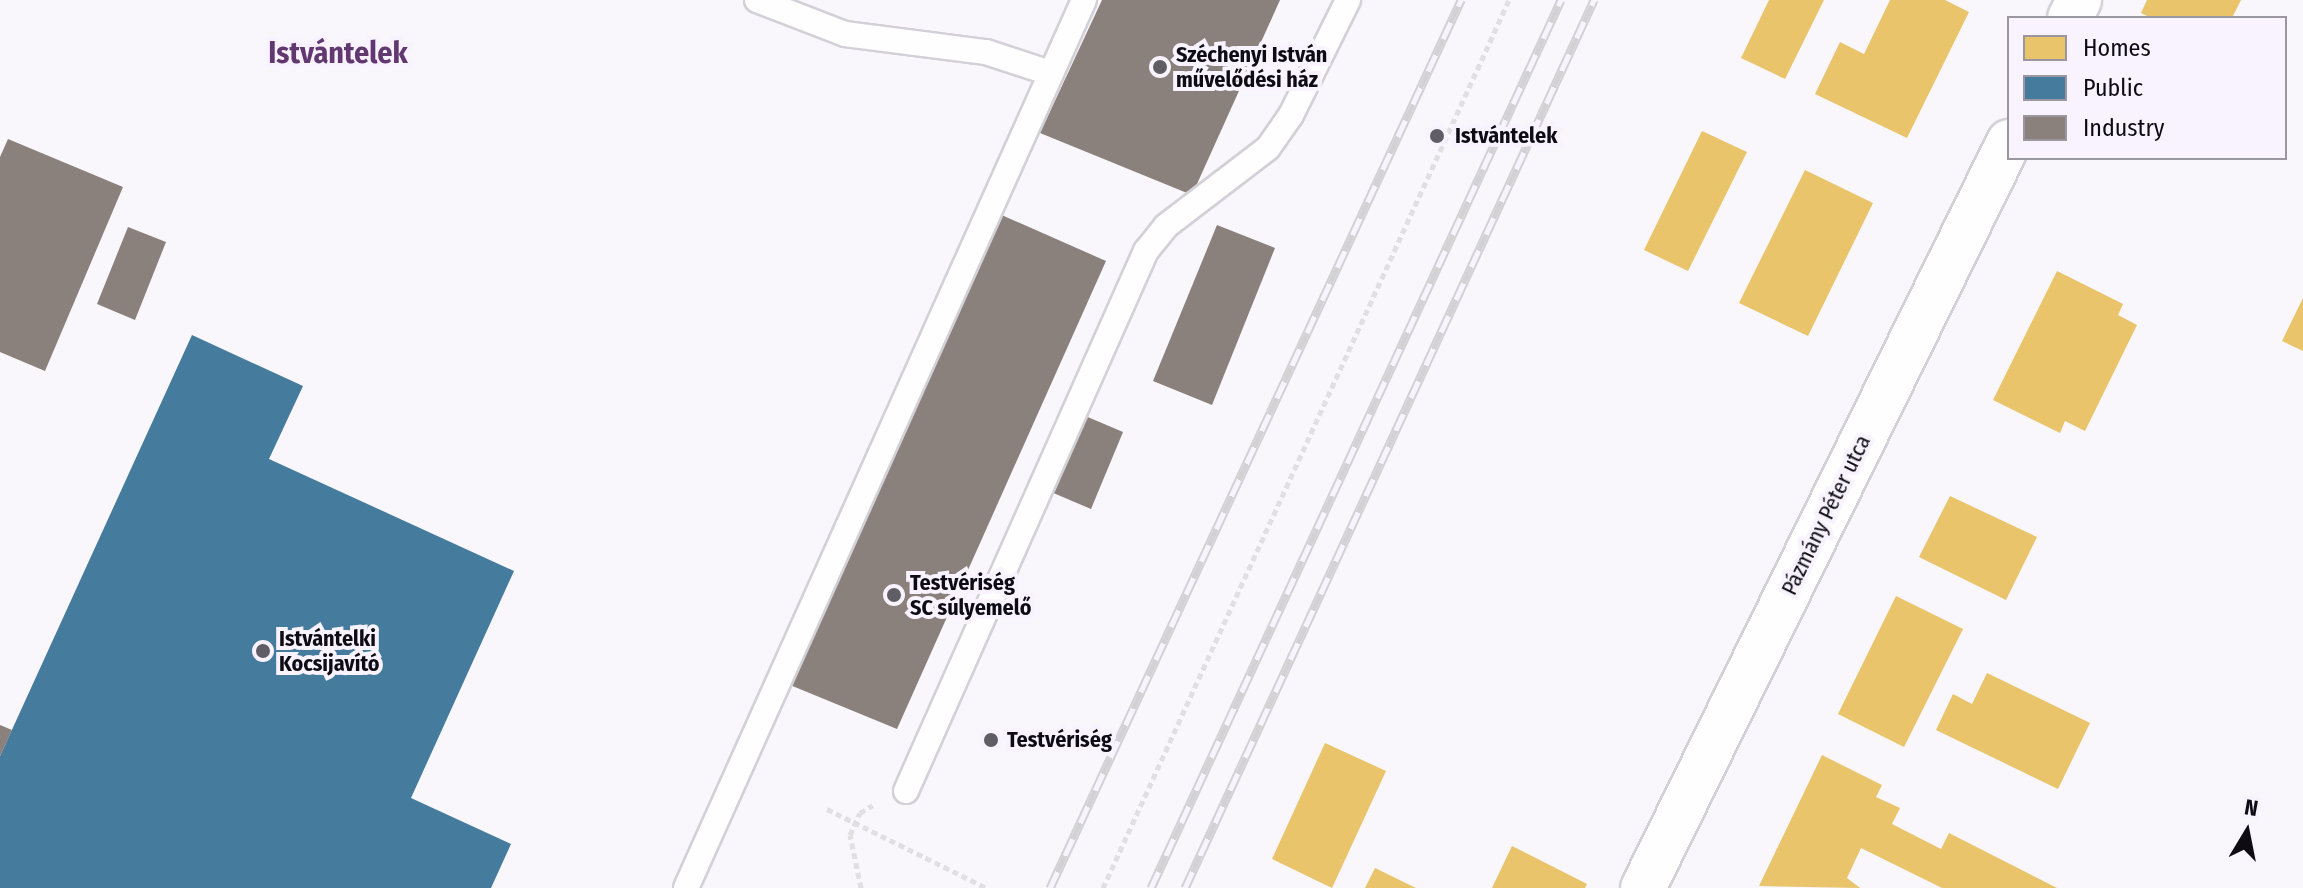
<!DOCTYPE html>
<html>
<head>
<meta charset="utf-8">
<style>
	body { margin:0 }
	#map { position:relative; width:2303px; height:888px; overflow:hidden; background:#f9f6fc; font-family:"Fira Sans Condensed",sans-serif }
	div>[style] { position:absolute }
	.homes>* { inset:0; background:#e9c46a }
	.public>* { inset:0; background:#457b9d }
	.industry>* { inset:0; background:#8a817c }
	.path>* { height:5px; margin-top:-2.5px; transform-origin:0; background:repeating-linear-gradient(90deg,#e0dfe2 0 6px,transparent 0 10px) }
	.roads { filter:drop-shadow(2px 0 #d3d0d7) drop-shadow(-2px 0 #d3d0d7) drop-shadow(0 2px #d3d0d7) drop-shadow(0 -2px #d3d0d7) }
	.service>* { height:24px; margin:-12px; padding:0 12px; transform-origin:12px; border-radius:12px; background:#fefeff }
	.minor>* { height:44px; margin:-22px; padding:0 22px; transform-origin:22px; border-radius:22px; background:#fefeff }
	.rail>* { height:9px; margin-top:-4.5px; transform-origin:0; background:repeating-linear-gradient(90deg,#f8f3ff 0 18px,#d2d1d3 0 36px); box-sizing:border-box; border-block:2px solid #d2d1d3 }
	.dots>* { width:22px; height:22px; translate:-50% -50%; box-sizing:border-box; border:4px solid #f8f3ff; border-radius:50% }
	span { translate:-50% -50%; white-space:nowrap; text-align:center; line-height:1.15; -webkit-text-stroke:8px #f8f3ff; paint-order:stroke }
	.poi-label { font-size:22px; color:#0e0c12; font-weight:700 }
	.left { translate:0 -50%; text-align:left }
	.street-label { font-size:22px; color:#0e0c12 }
	.district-label { font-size:30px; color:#613970; font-weight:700 }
	.legend { position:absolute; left:2007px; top:16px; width:280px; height:144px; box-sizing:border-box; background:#f8f3ff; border:2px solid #9a97a0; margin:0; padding:10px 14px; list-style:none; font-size:24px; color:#0e0c12 }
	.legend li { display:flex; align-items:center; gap:16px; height:40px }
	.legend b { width:40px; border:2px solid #9a97a0 }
	.north { position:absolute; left:2207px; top:792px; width:80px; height:80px; -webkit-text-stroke:6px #f8f3ff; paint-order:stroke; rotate:10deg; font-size:22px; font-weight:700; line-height:32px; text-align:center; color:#0e0c12 }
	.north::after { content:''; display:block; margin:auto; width:28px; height:36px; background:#0e0c12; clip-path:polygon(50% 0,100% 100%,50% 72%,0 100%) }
</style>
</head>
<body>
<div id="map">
	<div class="homes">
		<div style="clip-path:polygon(1769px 0,1824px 0,1785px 79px,1741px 58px)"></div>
		<div style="clip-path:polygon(1890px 0,1945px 0,1969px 12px,1907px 138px,1815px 94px,1840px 42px,1864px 54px)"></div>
		<div style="clip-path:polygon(2147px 0,2241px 0,2232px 18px,2151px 18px,2141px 13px)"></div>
		<div style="clip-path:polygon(1702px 131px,1747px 152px,1688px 271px,1644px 250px)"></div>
		<div style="clip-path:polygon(1805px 170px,1873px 203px,1808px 336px,1739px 303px)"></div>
		<div style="clip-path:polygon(2057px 271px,2123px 304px,2118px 315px,2137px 325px,2085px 431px,2065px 421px,2060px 433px,1993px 400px)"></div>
		<div style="clip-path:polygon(2303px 298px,2303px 351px,2282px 341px)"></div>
		<div style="clip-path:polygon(1950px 496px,2037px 537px,2006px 600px,1919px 557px)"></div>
		<div style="clip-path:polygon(1896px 596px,1963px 629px,1904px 747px,1838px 714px)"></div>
		<div style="clip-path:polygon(1987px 673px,2090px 723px,2058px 789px,1936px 730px,1953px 694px,1972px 704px)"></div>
		<div style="clip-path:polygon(1325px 743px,1386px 771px,1332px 888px,1272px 859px)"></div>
		<div style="clip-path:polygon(1822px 755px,1882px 785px,1876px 797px,1900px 808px,1892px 824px,1941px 849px,1949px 833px,2057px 888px,1942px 888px,1861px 848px,1847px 878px,1860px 888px,1759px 886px)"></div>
		<div style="clip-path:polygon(1512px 846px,1587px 884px,1585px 888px,1492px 888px)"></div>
		<div style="clip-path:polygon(1375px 868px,1416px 888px,1365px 888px)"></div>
	</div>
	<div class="public">
		<div style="clip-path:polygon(192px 335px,303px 386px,269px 459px,514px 571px,411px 798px,511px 844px,491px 888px,0 888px,0 756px)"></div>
	</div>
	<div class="industry">
		<div style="clip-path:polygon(1102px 0,1280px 0,1192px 195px,1040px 133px)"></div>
		<div style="clip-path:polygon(8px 139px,123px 187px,45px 371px,0 352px,0 157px)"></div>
		<div style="clip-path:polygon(997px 213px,1106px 261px,897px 729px,790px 685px)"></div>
		<div style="clip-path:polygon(1217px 225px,1275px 248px,1212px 405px,1153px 381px)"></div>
		<div style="clip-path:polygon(128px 227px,166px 242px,135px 320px,97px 304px)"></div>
		<div style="clip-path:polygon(1083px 415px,1123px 432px,1091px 509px,1051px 492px)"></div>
		<div style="clip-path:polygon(0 725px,12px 730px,0 756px)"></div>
	</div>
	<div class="path">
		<div style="left:827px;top:809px;width:178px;rotate:26.3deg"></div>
		<div style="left:861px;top:888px;width:54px;rotate:-101.7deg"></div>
		<div style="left:850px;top:835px;width:24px;rotate:-66deg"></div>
		<div style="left:860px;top:813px;width:15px;rotate:-32deg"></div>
		<div style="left:1103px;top:888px;width:976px;rotate:-65.43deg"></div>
	</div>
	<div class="roads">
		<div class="service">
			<div style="left:757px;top:0;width:94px;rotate:21.1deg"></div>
			<div style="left:845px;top:34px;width:142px;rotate:7.3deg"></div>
			<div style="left:986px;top:52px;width:67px;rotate:18.2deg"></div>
			<div style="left:906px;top:791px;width:591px;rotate:-66.04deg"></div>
			<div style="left:1146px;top:251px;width:32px;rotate:-51deg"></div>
			<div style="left:1166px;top:226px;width:128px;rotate:-37.4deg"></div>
			<div style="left:1268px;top:148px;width:40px;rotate:-55.1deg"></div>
			<div style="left:1291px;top:115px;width:128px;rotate:-63.6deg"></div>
			<div style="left:686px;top:888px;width:973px;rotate:-65.86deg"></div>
		</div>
		<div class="minor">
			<div style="left:2070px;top:18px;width:20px;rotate:-63deg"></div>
			<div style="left:1643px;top:888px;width:831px;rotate:-63.87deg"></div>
		</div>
	</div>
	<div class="rail">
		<div style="left:1050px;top:888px;width:979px;rotate:-65.16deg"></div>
		<div style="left:1151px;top:888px;width:978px;rotate:-65.22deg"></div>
		<div style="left:1185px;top:888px;width:978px;rotate:-65.27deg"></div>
	</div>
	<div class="dots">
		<div style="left:1160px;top:67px;background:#605e64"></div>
		<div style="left:1437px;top:136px;background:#605e64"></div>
		<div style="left:894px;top:595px;background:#605e64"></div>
		<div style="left:263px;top:651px;background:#605e64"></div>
		<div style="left:991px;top:740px;background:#605e64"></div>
	</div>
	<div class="poi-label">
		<span class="left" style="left:1176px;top:67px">Széchenyi István<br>művelődési ház</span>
		<span class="left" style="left:1455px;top:136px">Istvántelek</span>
		<span class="left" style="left:910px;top:595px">Testvériség<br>SC súlyemelő</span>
		<span class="left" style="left:279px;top:651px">Istvántelki<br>Kocsijavító</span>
		<span class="left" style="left:1007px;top:740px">Testvériség</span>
	</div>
	<div class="street-label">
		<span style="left:1826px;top:515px;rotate:-64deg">Pázmány Péter utca</span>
	</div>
	<div class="district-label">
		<span style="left:338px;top:53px">Istvántelek</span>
	</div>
	<ul class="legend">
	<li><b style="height:22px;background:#e9c46a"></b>Homes</li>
	<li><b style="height:22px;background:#457b9d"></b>Public</li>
	<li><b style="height:22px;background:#8a817c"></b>Industry</li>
	</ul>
	<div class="north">N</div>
</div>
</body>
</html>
